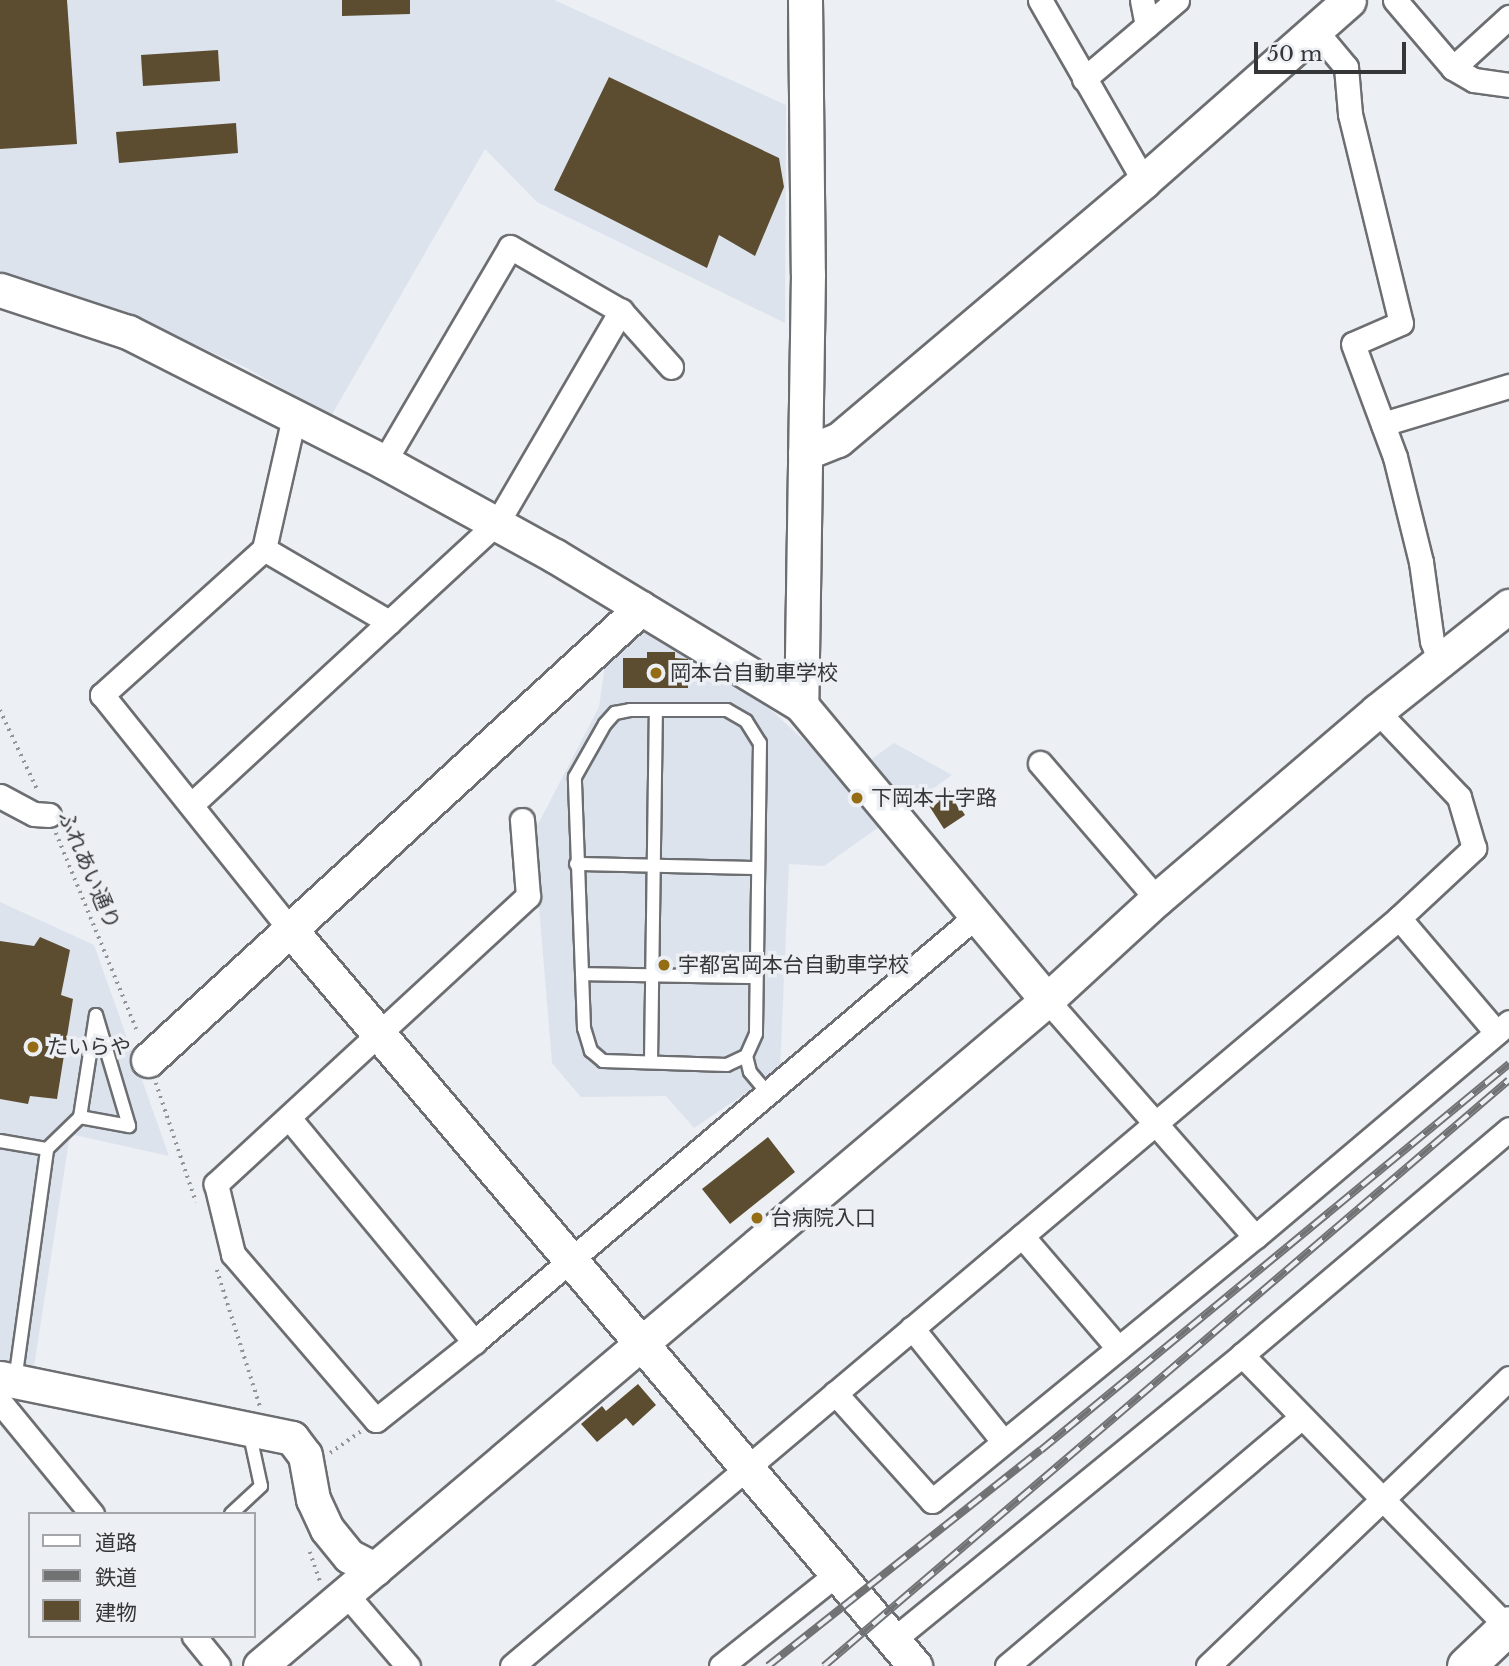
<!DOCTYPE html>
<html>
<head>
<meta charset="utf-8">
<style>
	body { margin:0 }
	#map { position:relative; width:1509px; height:1666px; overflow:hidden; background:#eceff3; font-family:"Libre Baskerville","Noto Sans JP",serif }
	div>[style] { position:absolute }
	.built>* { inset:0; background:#dce3ed }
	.building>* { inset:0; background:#5c4d31 }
	.path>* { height:3.5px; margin-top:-1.75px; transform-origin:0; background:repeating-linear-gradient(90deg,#929497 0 2px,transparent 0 7px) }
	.roads { filter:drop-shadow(2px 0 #6c6e71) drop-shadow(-2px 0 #6c6e71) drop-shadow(0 2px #6c6e71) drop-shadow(0 -2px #6c6e71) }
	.lane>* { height:12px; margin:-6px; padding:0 6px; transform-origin:6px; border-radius:6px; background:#fff }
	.street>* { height:23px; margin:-11.5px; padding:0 11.5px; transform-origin:11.5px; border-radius:11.5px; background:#fff }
	.secondary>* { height:33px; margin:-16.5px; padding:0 16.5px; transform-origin:16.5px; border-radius:16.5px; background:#fff }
	.primary>* { height:37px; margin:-18.5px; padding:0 18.5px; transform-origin:18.5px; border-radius:18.5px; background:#fff }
	.rail>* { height:8px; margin-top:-4px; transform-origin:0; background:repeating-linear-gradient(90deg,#eceff3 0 16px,#707274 0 32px); box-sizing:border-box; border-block:2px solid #707274 }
	.dots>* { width:19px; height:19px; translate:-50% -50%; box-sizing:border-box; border:4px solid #eceff3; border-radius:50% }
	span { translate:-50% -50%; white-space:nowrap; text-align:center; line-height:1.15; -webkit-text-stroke:7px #eceff3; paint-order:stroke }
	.poi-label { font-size:21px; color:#353637 }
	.left { translate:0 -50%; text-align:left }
	.street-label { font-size:21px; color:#353637 }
	.legend { position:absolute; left:28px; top:1512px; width:228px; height:126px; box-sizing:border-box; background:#eceff3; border:2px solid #a3a5a8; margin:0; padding:9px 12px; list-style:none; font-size:21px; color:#353637 }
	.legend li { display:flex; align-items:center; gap:14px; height:35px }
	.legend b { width:35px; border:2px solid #a3a5a8 }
	.scale { position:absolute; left:1254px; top:42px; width:152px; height:32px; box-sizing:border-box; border:4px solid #353637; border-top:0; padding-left:9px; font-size:21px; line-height:24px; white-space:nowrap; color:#353637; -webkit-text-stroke:5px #eceff3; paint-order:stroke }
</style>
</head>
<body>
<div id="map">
	<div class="built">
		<div style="clip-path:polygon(0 0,554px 0,786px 105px,785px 323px,537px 202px,485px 149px,331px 416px,245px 367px,116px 310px,0 271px)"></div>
		<div style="clip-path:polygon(637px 630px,703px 658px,772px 711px,845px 778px,894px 743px,952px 775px,824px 866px,789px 864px,780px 1070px,694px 1128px,666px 1096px,581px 1097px,552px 1063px,533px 834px,599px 707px,606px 659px)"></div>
		<div style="clip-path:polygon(0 902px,94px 945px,169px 1156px,70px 1134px,33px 1373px,0 1366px)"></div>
	</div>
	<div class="building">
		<div style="clip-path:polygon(0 0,67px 0,77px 144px,0 149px)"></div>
		<div style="clip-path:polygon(342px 0,410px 0,410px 14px,342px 16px)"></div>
		<div style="clip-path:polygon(218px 50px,220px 81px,143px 86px,141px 55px)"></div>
		<div style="clip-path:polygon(609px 77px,779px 158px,784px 187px,755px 256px,719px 235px,707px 268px,554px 190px)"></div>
		<div style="clip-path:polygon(236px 123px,238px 153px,119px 163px,116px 132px)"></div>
		<div style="clip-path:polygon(647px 652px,675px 652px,675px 658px,688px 659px,688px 688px,623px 688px,623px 658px,647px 658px)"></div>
		<div style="clip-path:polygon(947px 787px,965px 815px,944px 829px,926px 801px)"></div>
		<div style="clip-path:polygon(40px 937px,70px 950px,61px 995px,73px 999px,57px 1099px,30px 1096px,28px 1104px,0 1099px,0 941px,34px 946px)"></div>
		<div style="clip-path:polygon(768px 1137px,795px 1172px,730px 1224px,702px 1189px)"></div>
		<div style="clip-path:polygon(638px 1384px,656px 1405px,633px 1426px,626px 1418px,597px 1442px,581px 1424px,602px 1406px,606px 1411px)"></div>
	</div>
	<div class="path">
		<div style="left:0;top:710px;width:89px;rotate:64.9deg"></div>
		<div style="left:56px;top:833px;width:216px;rotate:67.7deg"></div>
		<div style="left:156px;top:1083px;width:126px;rotate:71.4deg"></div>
		<div style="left:217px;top:1270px;width:143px;rotate:72.5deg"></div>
		<div style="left:330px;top:1453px;width:37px;rotate:-35deg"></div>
		<div style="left:310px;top:1552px;width:31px;rotate:71deg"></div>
	</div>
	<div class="roads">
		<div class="lane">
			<div style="left:630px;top:710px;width:97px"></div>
			<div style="left:727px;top:710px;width:22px;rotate:30deg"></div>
			<div style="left:746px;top:721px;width:26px;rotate:58deg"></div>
			<div style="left:760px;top:743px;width:291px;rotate:90.8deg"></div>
			<div style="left:756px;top:1034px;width:24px;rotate:114deg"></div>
			<div style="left:746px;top:1056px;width:21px;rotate:155deg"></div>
			<div style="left:727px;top:1065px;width:124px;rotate:-178.2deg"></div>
			<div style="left:603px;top:1061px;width:16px;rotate:-140deg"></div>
			<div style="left:591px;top:1051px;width:24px;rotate:-107deg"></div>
			<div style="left:584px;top:1028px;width:251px;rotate:-92.1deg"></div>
			<div style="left:575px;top:777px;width:61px;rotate:-60.5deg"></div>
			<div style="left:605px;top:724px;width:15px;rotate:-48deg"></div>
			<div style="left:615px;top:713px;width:15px;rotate:-11deg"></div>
			<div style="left:576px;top:864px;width:182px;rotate:1.3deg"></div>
			<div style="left:582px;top:974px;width:174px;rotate:1deg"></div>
			<div style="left:746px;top:1056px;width:16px;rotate:76deg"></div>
			<div style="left:750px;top:1072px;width:25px;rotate:50deg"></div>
			<div style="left:651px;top:1062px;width:352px;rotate:-89.2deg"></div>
			<div style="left:0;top:1141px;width:48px;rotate:9.7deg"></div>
			<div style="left:47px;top:1149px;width:46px;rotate:-44.1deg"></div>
			<div style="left:80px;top:1117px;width:103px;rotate:-81.1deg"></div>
			<div style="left:96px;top:1015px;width:116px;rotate:73.4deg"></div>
			<div style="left:129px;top:1126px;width:50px;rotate:-169.6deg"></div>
			<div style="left:15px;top:1381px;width:234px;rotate:-82.1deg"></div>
			<div style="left:231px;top:1514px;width:41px;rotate:-43deg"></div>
			<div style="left:261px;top:1486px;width:56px;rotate:-102.3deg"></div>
		</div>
		<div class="street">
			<div style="left:1040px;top:0;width:209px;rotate:60.1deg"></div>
			<div style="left:1142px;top:0;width:26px;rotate:79deg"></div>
			<div style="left:1395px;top:0;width:89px;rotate:49.5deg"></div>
			<div style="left:1453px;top:68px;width:24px;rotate:30deg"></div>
			<div style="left:1474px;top:80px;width:35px;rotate:8deg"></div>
			<div style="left:1315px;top:30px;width:48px;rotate:50deg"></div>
			<div style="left:1346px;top:67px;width:47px;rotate:85.1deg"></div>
			<div style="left:1350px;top:114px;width:215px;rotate:76.3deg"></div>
			<div style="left:1401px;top:323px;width:52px;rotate:156.4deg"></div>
			<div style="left:1353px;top:344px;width:121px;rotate:69.6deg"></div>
			<div style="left:1395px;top:457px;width:108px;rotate:76.1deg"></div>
			<div style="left:1421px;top:562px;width:80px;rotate:82.1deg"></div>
			<div style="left:1432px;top:641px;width:25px;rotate:69deg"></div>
			<div style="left:1453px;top:68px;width:76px;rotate:-42.3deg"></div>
			<div style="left:1084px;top:79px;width:122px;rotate:-40.3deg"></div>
			<div style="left:1383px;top:424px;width:132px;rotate:-16.8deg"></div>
			<div style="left:384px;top:462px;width:249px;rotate:-59.6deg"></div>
			<div style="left:510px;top:247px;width:128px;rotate:30deg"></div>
			<div style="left:621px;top:311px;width:75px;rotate:48.2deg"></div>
			<div style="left:264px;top:549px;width:145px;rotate:30.3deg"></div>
			<div style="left:1040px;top:763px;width:179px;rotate:49.3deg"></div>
			<div style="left:0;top:796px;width:38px;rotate:28deg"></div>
			<div style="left:34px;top:814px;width:15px;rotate:4deg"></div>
			<div style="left:191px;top:805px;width:416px;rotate:-42.7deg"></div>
			<div style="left:497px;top:523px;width:246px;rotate:-59.7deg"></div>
			<div style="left:522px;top:820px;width:76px;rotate:85.5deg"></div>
			<div style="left:528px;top:896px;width:425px;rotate:137.3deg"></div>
			<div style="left:216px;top:1184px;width:72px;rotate:76.3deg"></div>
			<div style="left:233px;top:1254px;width:219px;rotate:49.3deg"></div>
			<div style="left:376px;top:1420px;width:125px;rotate:-38.5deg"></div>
			<div style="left:474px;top:1342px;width:657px;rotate:-40.31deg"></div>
			<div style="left:1399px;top:918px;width:150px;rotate:49.6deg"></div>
			<div style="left:289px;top:928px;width:299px;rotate:-128.7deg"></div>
			<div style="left:102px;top:695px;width:218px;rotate:-42deg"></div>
			<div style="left:264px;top:549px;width:135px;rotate:-77.2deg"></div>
			<div style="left:1047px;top:1000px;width:315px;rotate:48.7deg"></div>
			<div style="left:289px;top:1118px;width:291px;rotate:50.4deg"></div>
			<div style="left:1022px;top:1236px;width:148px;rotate:49.4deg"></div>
			<div style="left:912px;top:1328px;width:145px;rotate:51.2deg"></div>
			<div style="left:1242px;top:1355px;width:380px;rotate:45.7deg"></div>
			<div style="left:835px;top:1393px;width:145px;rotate:48.1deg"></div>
			<div style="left:932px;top:1501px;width:417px;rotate:-39.3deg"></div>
			<div style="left:1255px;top:1237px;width:333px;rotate:-40.2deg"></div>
			<div style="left:0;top:1402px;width:145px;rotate:50.6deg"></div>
			<div style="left:346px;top:1594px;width:95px;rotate:49.3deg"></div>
			<div style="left:194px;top:1636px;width:38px;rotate:51deg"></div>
			<div style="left:893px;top:1640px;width:451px;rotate:-39.2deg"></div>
			<div style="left:1242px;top:1355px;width:350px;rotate:-40.2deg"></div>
			<div style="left:512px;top:1666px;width:1160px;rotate:-40.14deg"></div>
			<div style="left:1399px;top:918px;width:103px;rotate:-43deg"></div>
			<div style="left:1474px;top:848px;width:53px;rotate:-106.4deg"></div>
			<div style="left:1459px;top:797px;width:119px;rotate:-133.6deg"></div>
			<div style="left:721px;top:1666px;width:149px;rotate:-38.5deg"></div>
			<div style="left:1007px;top:1666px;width:386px;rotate:-40.2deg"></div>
			<div style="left:1208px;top:1666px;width:417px;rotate:-43.7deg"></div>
		</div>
		<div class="secondary">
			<div style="left:805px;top:0;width:274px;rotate:89.4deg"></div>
			<div style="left:808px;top:274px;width:431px;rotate:90.9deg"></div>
			<div style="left:801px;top:705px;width:384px;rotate:50.2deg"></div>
			<div style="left:0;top:290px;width:135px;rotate:18.2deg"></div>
			<div style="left:128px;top:332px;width:287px;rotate:26.9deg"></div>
			<div style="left:384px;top:462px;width:195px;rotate:28.8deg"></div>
			<div style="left:555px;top:556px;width:288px;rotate:31.2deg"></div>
			<div style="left:805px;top:453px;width:35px;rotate:-22deg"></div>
			<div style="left:838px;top:440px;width:401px;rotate:-40.2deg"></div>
			<div style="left:1144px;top:181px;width:273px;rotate:-41.4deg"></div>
			<div style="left:289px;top:928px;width:968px;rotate:49.69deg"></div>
			<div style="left:148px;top:1060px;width:669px;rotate:-42.52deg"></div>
			<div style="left:0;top:1378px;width:298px;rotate:11.6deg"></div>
			<div style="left:292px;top:1438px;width:21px;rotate:53deg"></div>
			<div style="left:305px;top:1455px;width:45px;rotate:79.7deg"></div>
			<div style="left:313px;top:1499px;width:33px;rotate:65deg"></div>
			<div style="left:327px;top:1529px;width:35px;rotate:51deg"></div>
			<div style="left:349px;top:1556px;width:29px;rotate:27deg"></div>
			<div style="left:260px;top:1666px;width:1031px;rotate:-40.24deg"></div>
			<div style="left:1047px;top:1000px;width:149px;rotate:-42.6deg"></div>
			<div style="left:1157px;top:899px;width:289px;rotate:-40.5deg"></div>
			<div style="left:1377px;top:711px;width:169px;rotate:-38.5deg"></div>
		</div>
		<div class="primary">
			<div style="left:1466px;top:1666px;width:59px;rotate:-43.6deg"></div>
		</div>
	</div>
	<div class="rail">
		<div style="left:768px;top:1666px;width:348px;rotate:-38.4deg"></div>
		<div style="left:1041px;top:1450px;width:607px;rotate:-39.52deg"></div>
		<div style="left:824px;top:1666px;width:901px;rotate:-40.55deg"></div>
	</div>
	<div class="dots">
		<div style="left:656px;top:673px;background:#936c14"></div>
		<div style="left:857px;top:798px;background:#936c14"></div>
		<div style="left:664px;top:965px;background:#936c14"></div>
		<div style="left:33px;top:1047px;background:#936c14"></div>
		<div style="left:757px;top:1218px;background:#936c14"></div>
	</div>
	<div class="poi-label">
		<span class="left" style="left:670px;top:673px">岡本台自動車学校</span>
		<span class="left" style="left:871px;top:798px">下岡本十字路</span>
		<span class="left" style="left:678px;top:965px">宇都宮岡本台自動車学校</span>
		<span class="left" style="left:47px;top:1047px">たいらや</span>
		<span class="left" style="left:771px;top:1218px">台病院入口</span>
	</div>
	<div class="street-label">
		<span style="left:89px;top:870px;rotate:67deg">ふれあい通り</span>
	</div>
	<ul class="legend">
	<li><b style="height:9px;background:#fff"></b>道路</li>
	<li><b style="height:9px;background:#707274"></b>鉄道</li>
	<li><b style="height:19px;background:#5c4d31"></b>建物</li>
	</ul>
	<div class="scale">50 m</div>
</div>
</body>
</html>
